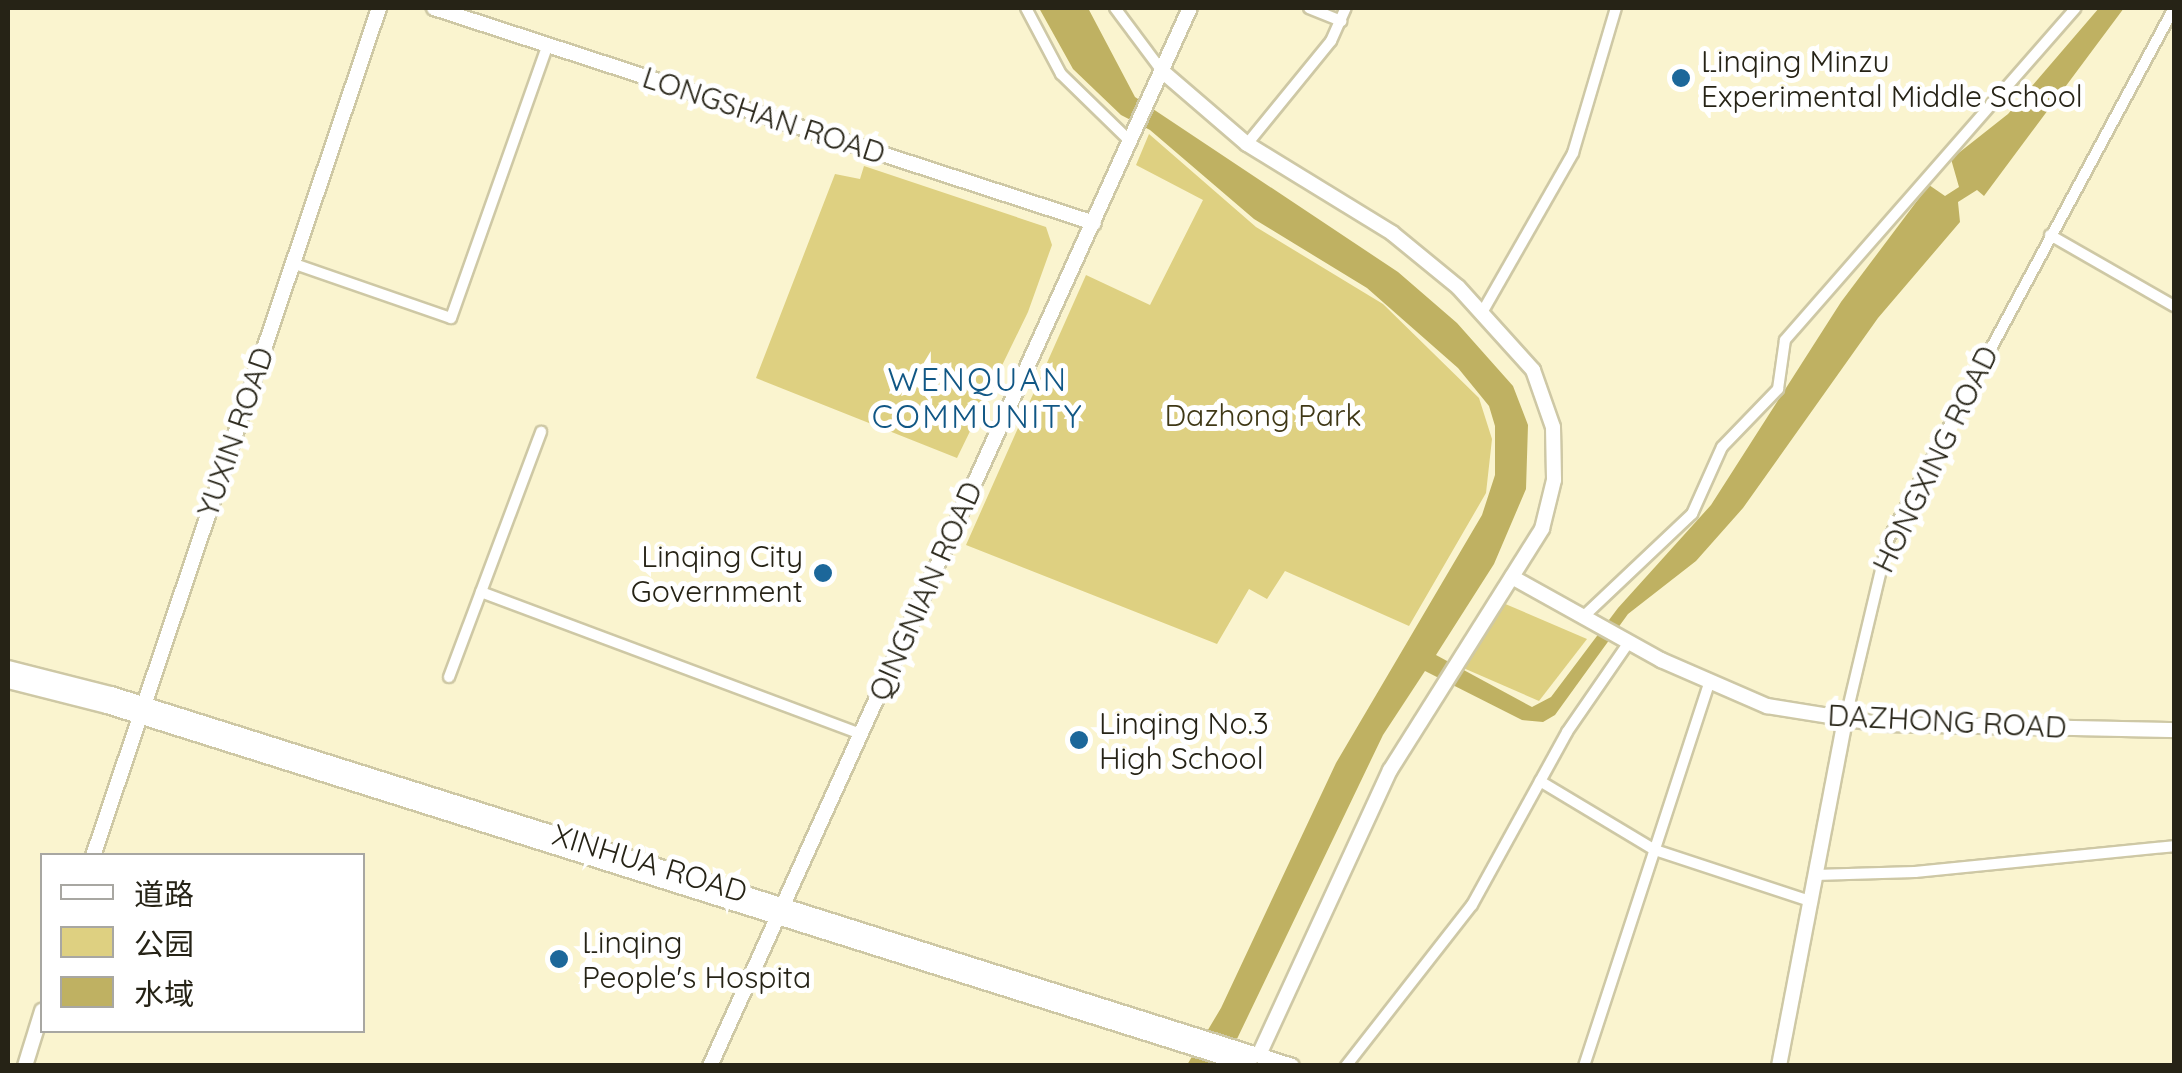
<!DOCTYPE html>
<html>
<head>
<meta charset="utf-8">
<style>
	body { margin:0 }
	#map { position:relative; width:2182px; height:1073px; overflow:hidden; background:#faf4cf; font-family:Quicksand,"Noto Sans SC",sans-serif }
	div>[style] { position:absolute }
	.green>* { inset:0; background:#ded081 }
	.water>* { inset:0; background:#bfb162 }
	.roads { filter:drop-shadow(2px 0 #cec8a5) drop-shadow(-2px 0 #cec8a5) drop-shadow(0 2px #cec8a5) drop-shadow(0 -2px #cec8a5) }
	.street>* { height:10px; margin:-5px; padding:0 5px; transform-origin:5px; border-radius:5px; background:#fff }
	.secondary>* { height:14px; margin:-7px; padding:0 7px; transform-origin:7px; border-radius:7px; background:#fff }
	.dots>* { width:28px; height:28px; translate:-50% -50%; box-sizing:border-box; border:5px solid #fff; border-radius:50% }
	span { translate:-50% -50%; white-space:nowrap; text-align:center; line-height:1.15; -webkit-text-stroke:10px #fff; paint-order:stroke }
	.poi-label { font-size:30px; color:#262316 }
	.left { translate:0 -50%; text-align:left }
	.right { translate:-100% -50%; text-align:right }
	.street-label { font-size:30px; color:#262316 }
	.park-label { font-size:30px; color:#3f3816 }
	.neighbourhood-label { font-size:32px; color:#115785; letter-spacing:2.5px }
	.frame { position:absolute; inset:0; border:10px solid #262316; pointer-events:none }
	.legend { position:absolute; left:40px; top:853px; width:325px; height:180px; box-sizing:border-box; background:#fff; border:2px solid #a8a7a2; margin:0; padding:12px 18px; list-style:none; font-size:30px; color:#262316 }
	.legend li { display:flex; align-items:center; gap:20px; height:50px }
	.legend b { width:50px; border:2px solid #a8a7a2 }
</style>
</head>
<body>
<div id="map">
	<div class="green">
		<div style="clip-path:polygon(1149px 134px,1256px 227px,1383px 304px,1479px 398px,1492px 439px,1486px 493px,1409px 626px,1285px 571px,1267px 599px,1249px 589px,1217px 644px,966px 545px,1086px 275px,1150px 305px,1203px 200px,1136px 165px)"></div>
		<div style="clip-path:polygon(864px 166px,1046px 227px,1052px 245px,1028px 312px,957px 458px,756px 378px,835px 174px,860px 179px)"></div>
		<div style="clip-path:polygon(1503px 603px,1587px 639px,1539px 701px,1461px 667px)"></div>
	</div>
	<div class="water">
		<div style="clip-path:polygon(1039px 8px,1088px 8px,1135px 97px,1398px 272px,1457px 323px,1513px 386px,1528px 425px,1526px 489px,1494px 564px,1436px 655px,1532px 707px,1551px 697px,1618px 608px,1711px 505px,1841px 302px,1929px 185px,1945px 196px,1959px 187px,1951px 159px,2008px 114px,2099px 8px,2124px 8px,1984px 196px,1977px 190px,1958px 202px,1960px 222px,1878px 318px,1743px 508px,1696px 561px,1628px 614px,1555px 715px,1543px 722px,1522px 720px,1425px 671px,1383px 735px,1224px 1066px,1187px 1065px,1221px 1008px,1336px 763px,1482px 515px,1495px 475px,1495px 426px,1489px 406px,1458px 368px,1367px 288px,1254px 219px,1150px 130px,1121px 115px,1073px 69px)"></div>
	</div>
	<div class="roads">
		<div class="street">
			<div style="left:1026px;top:8px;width:75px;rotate:62.1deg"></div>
			<div style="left:1061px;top:74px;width:98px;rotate:44.2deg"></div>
			<div style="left:1115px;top:8px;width:79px;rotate:53.3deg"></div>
			<div style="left:1309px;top:8px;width:35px;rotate:22deg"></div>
			<div style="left:1247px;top:144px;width:133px;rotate:-50.8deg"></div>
			<div style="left:1331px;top:41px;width:36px;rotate:-66deg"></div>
			<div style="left:2050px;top:235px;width:143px;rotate:29.8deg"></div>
			<div style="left:292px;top:263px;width:168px;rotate:19.1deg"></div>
			<div style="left:451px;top:318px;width:291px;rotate:-70.5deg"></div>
			<div style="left:1483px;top:311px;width:182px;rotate:-60.3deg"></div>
			<div style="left:1573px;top:153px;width:151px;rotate:-73.5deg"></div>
			<div style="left:481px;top:592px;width:405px;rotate:20.5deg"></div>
			<div style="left:1584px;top:616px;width:149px;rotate:-43.4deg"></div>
			<div style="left:1692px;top:514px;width:73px;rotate:-65.9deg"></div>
			<div style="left:1722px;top:447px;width:81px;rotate:-46deg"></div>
			<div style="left:1778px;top:389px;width:49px;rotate:-81.9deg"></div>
			<div style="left:1785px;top:340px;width:441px;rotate:-48.8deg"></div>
			<div style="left:449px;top:677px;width:262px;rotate:-69.4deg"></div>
			<div style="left:1845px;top:721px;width:186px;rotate:-76.6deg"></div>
			<div style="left:1888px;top:540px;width:604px;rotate:-61.74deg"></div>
			<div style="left:1540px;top:781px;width:134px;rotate:31deg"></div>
			<div style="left:1655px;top:850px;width:163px;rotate:18.2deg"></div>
			<div style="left:1815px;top:875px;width:100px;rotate:-1.7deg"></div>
			<div style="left:1915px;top:872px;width:260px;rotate:-5.7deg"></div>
			<div style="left:1346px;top:1066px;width:204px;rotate:-52deg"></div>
			<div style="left:1472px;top:905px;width:197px;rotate:-61.2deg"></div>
			<div style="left:1567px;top:732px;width:109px;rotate:-55.4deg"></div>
			<div style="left:1584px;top:1066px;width:403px;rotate:-71.9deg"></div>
		</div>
		<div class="secondary">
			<div style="left:434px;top:8px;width:694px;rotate:18.04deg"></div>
			<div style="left:1162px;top:71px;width:112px;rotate:40.7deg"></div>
			<div style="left:1247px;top:144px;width:170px;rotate:31.5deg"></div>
			<div style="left:1392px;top:233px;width:85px;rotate:39.3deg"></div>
			<div style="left:1458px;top:287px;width:112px;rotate:47.9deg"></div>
			<div style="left:1533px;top:370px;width:60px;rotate:70.7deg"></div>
			<div style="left:1553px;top:427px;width:53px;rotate:88.9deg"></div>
			<div style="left:1554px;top:480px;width:50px;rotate:103.8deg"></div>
			<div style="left:1542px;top:529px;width:285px;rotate:122.2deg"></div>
			<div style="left:1390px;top:770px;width:314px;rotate:114.7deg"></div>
			<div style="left:1512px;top:577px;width:171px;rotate:29.1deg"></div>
			<div style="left:1661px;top:660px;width:116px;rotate:23.5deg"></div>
			<div style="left:1767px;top:706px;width:113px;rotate:9.1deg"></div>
			<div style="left:1879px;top:724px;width:295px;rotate:1.2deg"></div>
			<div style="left:8px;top:668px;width:106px;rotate:14.2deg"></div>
			<div style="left:111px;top:694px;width:1238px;rotate:17.48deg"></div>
			<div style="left:8px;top:681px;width:102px;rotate:14.2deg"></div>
			<div style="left:107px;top:706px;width:1199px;rotate:17.47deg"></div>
			<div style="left:93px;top:856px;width:895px;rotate:-71.36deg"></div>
			<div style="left:25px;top:1066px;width:58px;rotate:-72.8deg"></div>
			<div style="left:710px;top:1066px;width:1162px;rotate:-65.6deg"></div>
			<div style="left:1779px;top:1066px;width:351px;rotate:-79.2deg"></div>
		</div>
	</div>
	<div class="dots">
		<div style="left:1681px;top:78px;background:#1c679a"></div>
		<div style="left:823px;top:573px;background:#1c679a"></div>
		<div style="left:1079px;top:740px;background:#1c679a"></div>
		<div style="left:559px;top:959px;background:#1c679a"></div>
	</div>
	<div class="poi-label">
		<span class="left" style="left:1701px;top:78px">Linqing Minzu<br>Experimental Middle School</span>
		<span class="right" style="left:803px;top:573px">Linqing City<br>Government</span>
		<span class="left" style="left:1099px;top:740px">Linqing No.3<br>High School</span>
		<span class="left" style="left:582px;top:959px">Linqing<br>People's Hospita</span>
	</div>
	<div class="street-label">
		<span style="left:764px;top:115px;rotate:18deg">LONGSHAN ROAD</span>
		<span style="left:235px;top:432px;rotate:-71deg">YUXIN ROAD</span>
		<span style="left:1935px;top:459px;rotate:-64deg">HONGXING ROAD</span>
		<span style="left:925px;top:591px;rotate:-66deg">QINGNIAN ROAD</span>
		<span style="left:1947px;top:721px;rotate:3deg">DAZHONG ROAD</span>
		<span style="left:650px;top:863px;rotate:17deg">XINHUA ROAD</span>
	</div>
	<div class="park-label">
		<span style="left:1263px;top:415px">Dazhong Park</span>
	</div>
	<div class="neighbourhood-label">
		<span style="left:978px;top:398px">WENQUAN<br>COMMUNITY</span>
	</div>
	<div class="frame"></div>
	<ul class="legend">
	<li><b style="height:12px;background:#fff"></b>道路</li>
	<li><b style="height:28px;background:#ded081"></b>公园</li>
	<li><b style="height:28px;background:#bfb162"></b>水域</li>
	</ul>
</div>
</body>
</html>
